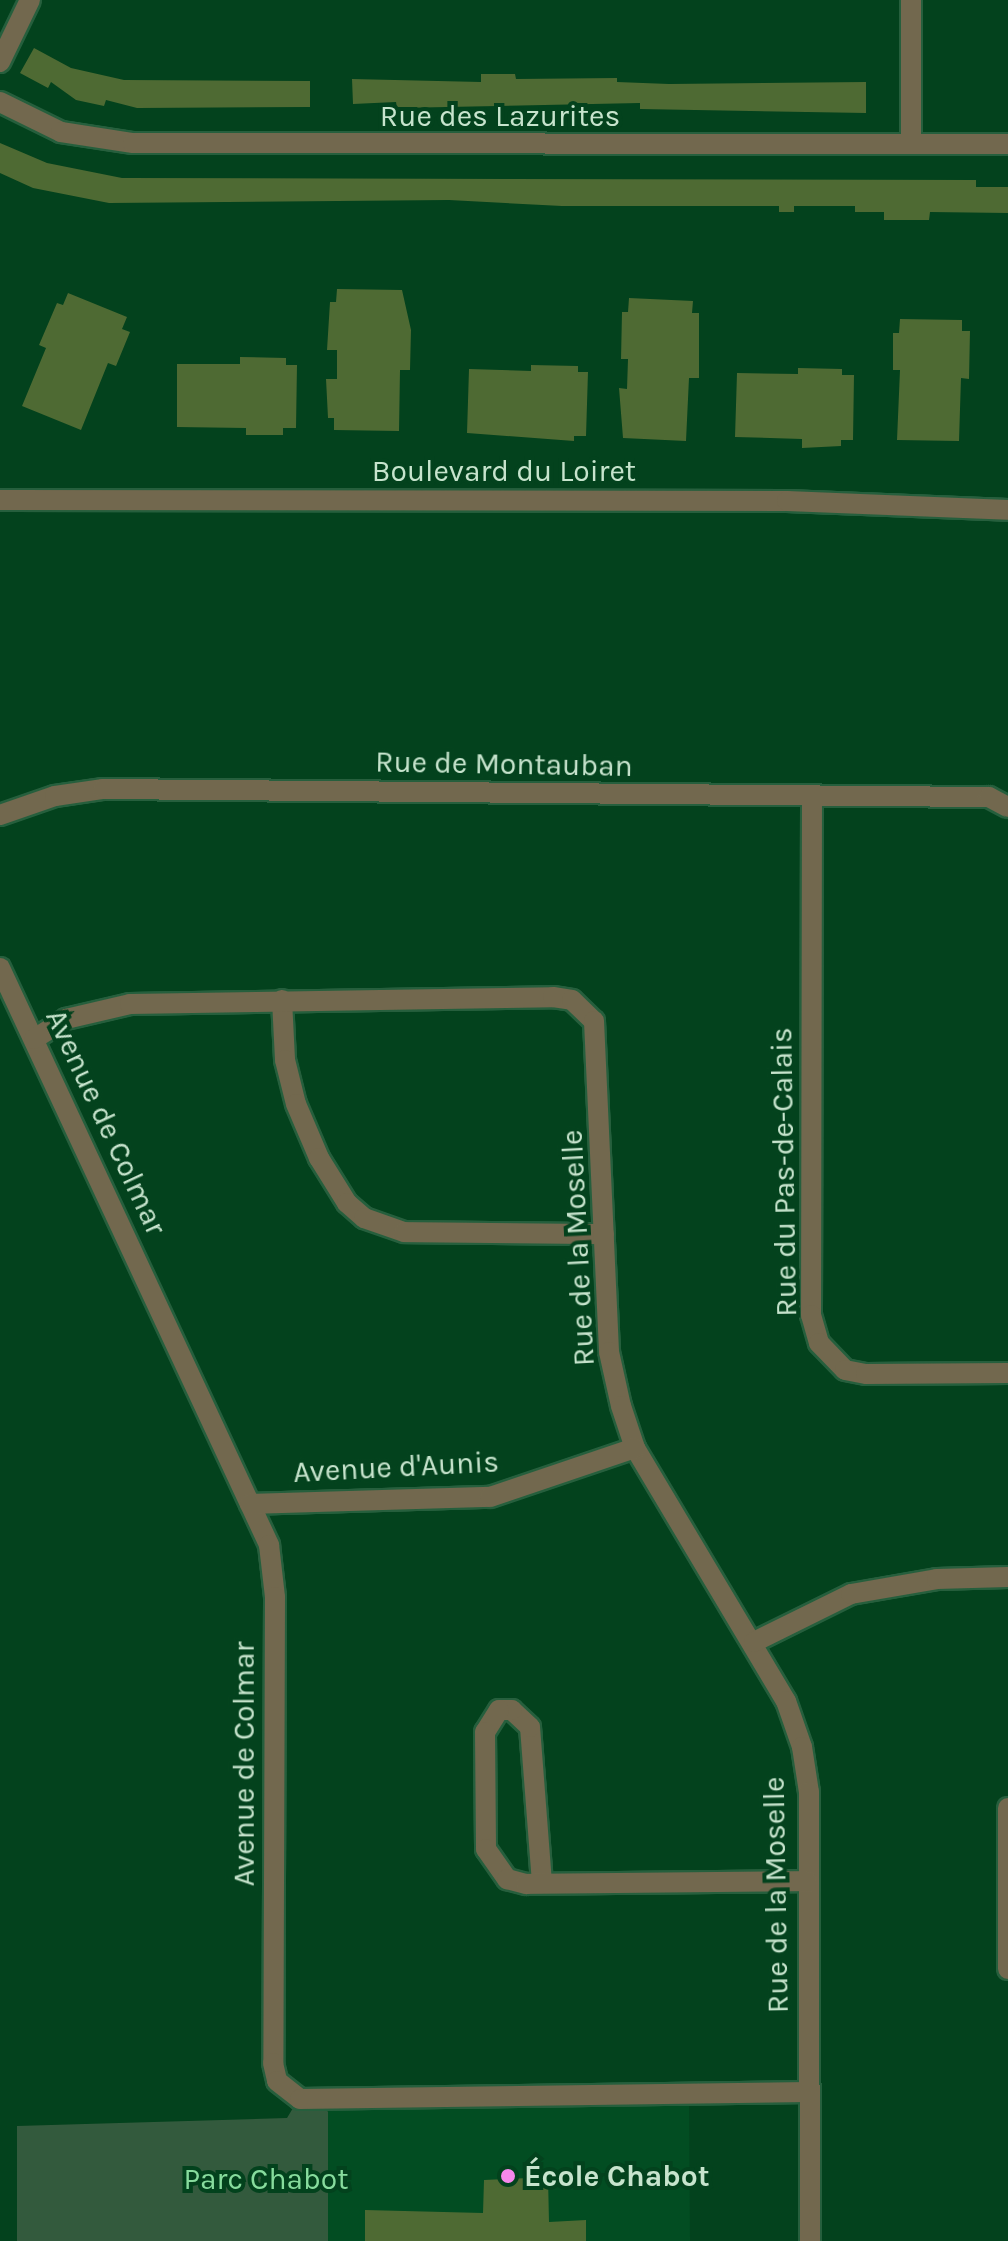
<!DOCTYPE html>
<html>
<head>
<meta charset="utf-8">
<style>
	body { margin:0 }
	#map { position:relative; width:1008px; height:2241px; overflow:hidden; background:#03421d; font-family:Karla,sans-serif }
	div>[style] { position:absolute }
	.built>* { inset:0; background:#024d22 }
	.green>* { inset:0; background:#335a3d }
	.building>* { inset:0; background:#4e6a33 }
	.roads { filter:drop-shadow(2px 0 #265f3d) drop-shadow(-2px 0 #265f3d) drop-shadow(0 2px #265f3d) drop-shadow(0 -2px #265f3d) }
	.minor>* { height:20px; margin:-10px; padding:0 10px; transform-origin:10px; border-radius:10px; background:#72684e }
	.tertiary>* { height:20px; margin:-10px; padding:0 10px; transform-origin:10px; border-radius:10px; background:#72684e }
	.dots>* { width:22px; height:22px; translate:-50% -50%; box-sizing:border-box; border:4px solid #03421d; border-radius:50% }
	span { translate:-50% -50%; white-space:nowrap; text-align:center; line-height:1.15; -webkit-text-stroke:8px #03421d; paint-order:stroke }
	.street-label { font-size:30px; color:#c7e4cd }
	.poi-label { font-size:30px; color:#c7e4cd; font-weight:700 }
	.left { translate:0 -50%; text-align:left }
	.park-label { font-size:30px; color:#87dc9d }
</style>
</head>
<body>
<div id="map">
	<div class="built">
		<div style="clip-path:polygon(689px 2091px,690px 2241px,328px 2241px,328px 2112px,320px 2096px)"></div>
	</div>
	<div class="green">
		<div style="clip-path:polygon(320px 2096px,328px 2112px,328px 2241px,17px 2241px,17px 2126px,287px 2118px,299px 2098px)"></div>
	</div>
	<div class="building">
		<div style="clip-path:polygon(34px 48px,71px 68px,124px 80px,310px 81px,310px 107px,137px 108px,106px 100px,104px 106px,76px 100px,51px 82px,48px 88px,20px 73px)"></div>
		<div style="clip-path:polygon(481px 74px,515px 74px,516px 79px,617px 78px,617px 82px,669px 84px,866px 82px,866px 113px,640px 109px,640px 103px,397px 108px,396px 102px,353px 104px,352px 79px,481px 82px)"></div>
		<div style="clip-path:polygon(0 143px,47px 163px,122px 178px,976px 180px,976px 187px,1008px 187px,1008px 213px,930px 212px,929px 220px,884px 220px,884px 212px,855px 212px,855px 206px,794px 206px,794px 212px,779px 212px,779px 206px,562px 206px,449px 200px,109px 203px,33px 188px,0 173px)"></div>
		<div style="clip-path:polygon(337px 289px,402px 290px,411px 330px,410px 370px,400px 370px,399px 431px,334px 430px,334px 418px,328px 418px,326px 379px,337px 379px,337px 350px,327px 350px,330px 302px,336px 302px)"></div>
		<div style="clip-path:polygon(68px 293px,127px 317px,122px 329px,130px 332px,116px 366px,108px 363px,81px 430px,22px 406px,46px 348px,39px 345px,57px 303px,63px 305px)"></div>
		<div style="clip-path:polygon(629px 298px,693px 301px,692px 313px,699px 313px,699px 378px,689px 378px,686px 441px,623px 438px,619px 388px,627px 389px,628px 359px,621px 359px,622px 312px,628px 312px)"></div>
		<div style="clip-path:polygon(900px 319px,962px 320px,962px 331px,970px 331px,969px 379px,961px 378px,959px 441px,897px 440px,900px 370px,893px 370px,893px 333px,899px 333px)"></div>
		<div style="clip-path:polygon(240px 357px,286px 358px,286px 365px,297px 365px,296px 428px,283px 428px,283px 435px,246px 435px,246px 428px,177px 427px,177px 364px,240px 364px)"></div>
		<div style="clip-path:polygon(531px 365px,578px 366px,578px 372px,588px 372px,586px 436px,574px 436px,574px 441px,467px 433px,469px 369px,531px 371px)"></div>
		<div style="clip-path:polygon(798px 368px,842px 369px,842px 375px,854px 375px,853px 440px,841px 440px,841px 446px,802px 448px,802px 439px,735px 437px,737px 373px,798px 374px)"></div>
		<div style="clip-path:polygon(548px 2177px,549px 2222px,586px 2220px,586px 2241px,365px 2241px,365px 2210px,483px 2213px,484px 2180px)"></div>
	</div>
	<div class="roads">
		<div class="minor">
			<div style="left:911px;top:0;width:144px;rotate:90deg"></div>
			<div style="left:0;top:62px;width:69px;rotate:-64.2deg"></div>
			<div style="left:0;top:102px;width:68px;rotate:26.2deg"></div>
			<div style="left:61px;top:132px;width:73px;rotate:8.7deg"></div>
			<div style="left:133px;top:143px;width:875px;rotate:0.07deg"></div>
			<div style="left:812px;top:798px;width:517px;rotate:90.11deg"></div>
			<div style="left:811px;top:1315px;width:29px;rotate:74deg"></div>
			<div style="left:819px;top:1343px;width:37px;rotate:46deg"></div>
			<div style="left:845px;top:1370px;width:21px;rotate:11deg"></div>
			<div style="left:866px;top:1374px;width:142px;rotate:-0.4deg"></div>
			<div style="left:0;top:815px;width:58px;rotate:-19.1deg"></div>
			<div style="left:55px;top:796px;width:49px;rotate:-8.3deg"></div>
			<div style="left:103px;top:789px;width:886px;rotate:0.52deg"></div>
			<div style="left:989px;top:797px;width:21px;rotate:28deg"></div>
			<div style="left:0;top:968px;width:637px;rotate:65deg"></div>
			<div style="left:269px;top:1545px;width:52px;rotate:83.4deg"></div>
			<div style="left:275px;top:1597px;width:466px;rotate:90.2deg"></div>
			<div style="left:273px;top:2063px;width:18px;rotate:77deg"></div>
			<div style="left:277px;top:2081px;width:29px;rotate:38deg"></div>
			<div style="left:300px;top:2099px;width:509px;rotate:-0.79deg"></div>
			<div style="left:282px;top:1000px;width:60px;rotate:87.1deg"></div>
			<div style="left:285px;top:1060px;width:45px;rotate:76deg"></div>
			<div style="left:296px;top:1104px;width:59px;rotate:66.9deg"></div>
			<div style="left:319px;top:1158px;width:53px;rotate:58.1deg"></div>
			<div style="left:347px;top:1203px;width:23px;rotate:41deg"></div>
			<div style="left:364px;top:1218px;width:42px;rotate:19.3deg"></div>
			<div style="left:404px;top:1232px;width:200px;rotate:0.6deg"></div>
			<div style="left:34px;top:1039px;width:38px;rotate:-32deg"></div>
			<div style="left:66px;top:1019px;width:66px;rotate:-13.2deg"></div>
			<div style="left:130px;top:1004px;width:423px;rotate:-0.9deg"></div>
			<div style="left:553px;top:997px;width:19px;rotate:9deg"></div>
			<div style="left:572px;top:1000px;width:30px;rotate:44deg"></div>
			<div style="left:594px;top:1021px;width:331px;rotate:87.4deg"></div>
			<div style="left:609px;top:1352px;width:55px;rotate:77.5deg"></div>
			<div style="left:621px;top:1406px;width:44px;rotate:71.6deg"></div>
			<div style="left:635px;top:1448px;width:295px;rotate:59.2deg"></div>
			<div style="left:786px;top:1701px;width:49px;rotate:70.8deg"></div>
			<div style="left:802px;top:1747px;width:46px;rotate:81.2deg"></div>
			<div style="left:809px;top:1792px;width:449px;rotate:89.9deg"></div>
			<div style="left:250px;top:1504px;width:240px;rotate:-1.7deg"></div>
			<div style="left:490px;top:1497px;width:153px;rotate:-18.7deg"></div>
			<div style="left:754px;top:1642px;width:108px;rotate:-26.3deg"></div>
			<div style="left:851px;top:1594px;width:87px;rotate:-9.9deg"></div>
			<div style="left:937px;top:1579px;width:71px;rotate:-1.6deg"></div>
			<div style="left:1008px;top:1808px;width:161px;rotate:90deg"></div>
			<div style="left:542px;top:1883px;width:156px;rotate:-94.4deg"></div>
			<div style="left:530px;top:1727px;width:25px;rotate:-137deg"></div>
			<div style="left:512px;top:1710px;width:13px;rotate:180deg"></div>
			<div style="left:499px;top:1710px;width:26px;rotate:122deg"></div>
			<div style="left:485px;top:1732px;width:117px;rotate:89.5deg"></div>
			<div style="left:486px;top:1849px;width:37px;rotate:55deg"></div>
			<div style="left:507px;top:1879px;width:20px;rotate:15deg"></div>
			<div style="left:526px;top:1884px;width:281px;rotate:-0.6deg"></div>
		</div>
		<div class="tertiary">
			<div style="left:0;top:500px;width:787px;rotate:0.07deg"></div>
			<div style="left:787px;top:501px;width:221px;rotate:2.3deg"></div>
		</div>
	</div>
	<div class="dots">
		<div style="left:508px;top:2176px;background:#f788ec"></div>
	</div>
	<div class="street-label">
		<span style="left:500px;top:116px">Rue des Lazurites</span>
		<span style="left:504px;top:471px">Boulevard du Loiret</span>
		<span style="left:504px;top:764px;rotate:1deg">Rue de Montauban</span>
		<span style="left:106px;top:1122px;rotate:65deg">Avenue de Colmar</span>
		<span style="left:784px;top:1172px;rotate:-91deg">Rue du Pas-de-Calais</span>
		<span style="left:578px;top:1248px;rotate:-93deg">Rue de la Moselle</span>
		<span style="left:396px;top:1467px;rotate:-3deg">Avenue d'Aunis</span>
		<span style="left:244px;top:1764px;rotate:-90deg">Avenue de Colmar</span>
		<span style="left:776px;top:1895px;rotate:-91deg">Rue de la Moselle</span>
	</div>
	<div class="poi-label">
		<span class="left" style="left:524px;top:2176px">École Chabot</span>
	</div>
	<div class="park-label">
		<span style="left:266px;top:2179px">Parc Chabot</span>
	</div>
</div>
</body>
</html>
